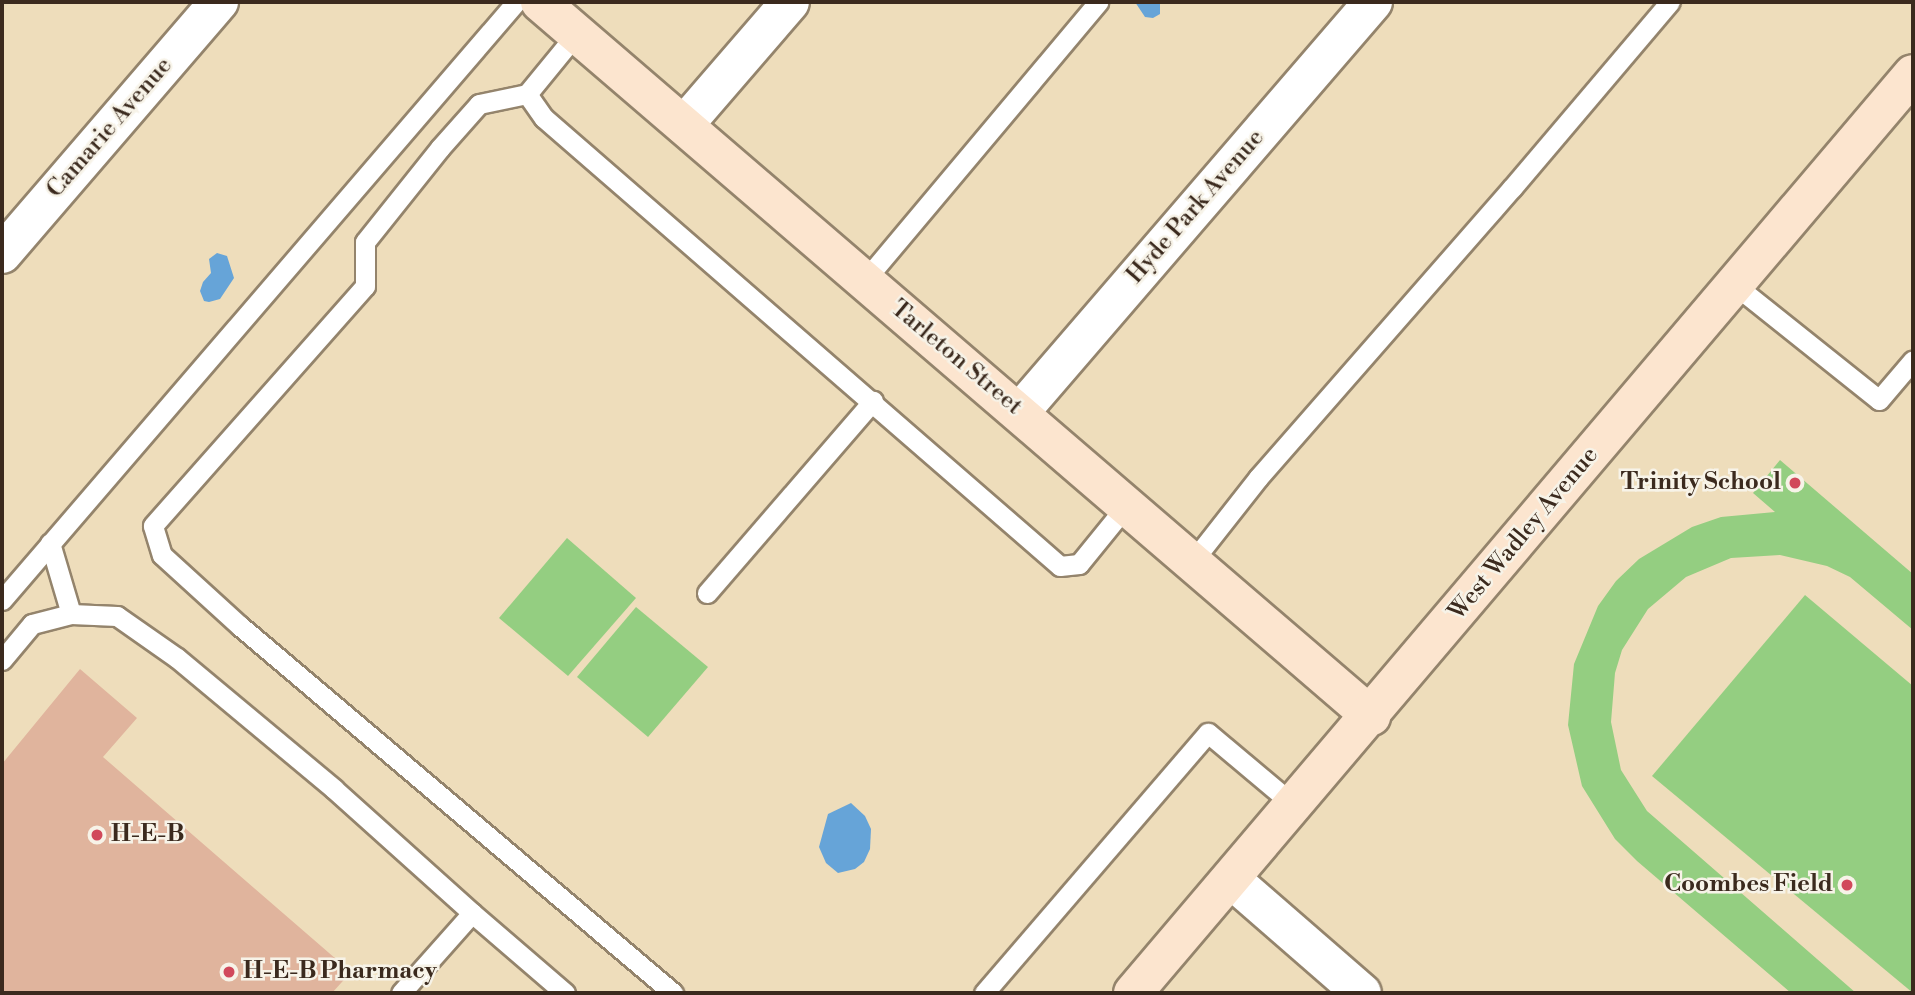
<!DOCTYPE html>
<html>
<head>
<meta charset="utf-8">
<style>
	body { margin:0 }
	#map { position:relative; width:1915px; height:995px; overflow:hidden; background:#edb; font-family:"Libre Bodoni",serif }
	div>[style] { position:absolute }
	.green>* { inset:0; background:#94ce81 }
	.water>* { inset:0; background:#66a4d8 }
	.building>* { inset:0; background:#e0b49d }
	.roads { filter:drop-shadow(2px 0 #94846c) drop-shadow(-2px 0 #94846c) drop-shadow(0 2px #94846c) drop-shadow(0 -2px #94846c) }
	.lane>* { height:19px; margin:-9.5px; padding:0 9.5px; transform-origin:9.5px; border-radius:9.5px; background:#fff }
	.street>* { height:38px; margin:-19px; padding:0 19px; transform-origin:19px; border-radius:19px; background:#fff }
	.secondary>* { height:38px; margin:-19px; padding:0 19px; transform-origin:19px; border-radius:19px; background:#fce5cf }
	.dots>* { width:19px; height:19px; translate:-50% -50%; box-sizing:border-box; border:4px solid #f7f3e8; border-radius:50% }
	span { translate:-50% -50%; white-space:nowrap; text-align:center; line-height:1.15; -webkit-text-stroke:5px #f7f3e8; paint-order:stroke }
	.street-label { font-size:24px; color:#3b2a1e }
	.poi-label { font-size:24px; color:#3b2a1e; font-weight:700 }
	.right { translate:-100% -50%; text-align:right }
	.left { translate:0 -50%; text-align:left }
	.frame { position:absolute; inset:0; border:4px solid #3b2a1e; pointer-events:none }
</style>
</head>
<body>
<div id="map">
	<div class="green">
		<div style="clip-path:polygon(1780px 460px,1913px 574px,1913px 630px,1850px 577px,1827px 566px,1780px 555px,1731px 558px,1686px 577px,1648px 609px,1622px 650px,1615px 673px,1611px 722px,1621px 770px,1647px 811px,1856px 993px,1791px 993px,1637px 861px,1615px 839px,1582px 786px,1568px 725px,1574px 664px,1598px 606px,1616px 581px,1639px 559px,1692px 527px,1721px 517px,1775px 512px,1753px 493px)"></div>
		<div style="clip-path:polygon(567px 538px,636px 598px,568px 676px,499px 618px)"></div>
		<div style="clip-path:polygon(1805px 595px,1913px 686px,1913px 993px,1652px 776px)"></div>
		<div style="clip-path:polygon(636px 607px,708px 667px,648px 737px,577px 677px)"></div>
	</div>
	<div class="water">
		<div style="clip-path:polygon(1135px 2px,1160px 2px,1160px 14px,1153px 18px,1145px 17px)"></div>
		<div style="clip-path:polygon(217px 253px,227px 256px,234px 278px,220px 299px,209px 302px,204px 301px,200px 291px,203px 282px,211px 273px,209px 259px)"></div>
		<div style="clip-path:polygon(851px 803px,865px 816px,871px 829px,870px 849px,864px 862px,855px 869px,838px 873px,826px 863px,819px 847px,828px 814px)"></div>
	</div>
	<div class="building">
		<div style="clip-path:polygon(80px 669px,137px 718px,103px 757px,351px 972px,332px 993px,2px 993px,2px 764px)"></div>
	</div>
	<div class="roads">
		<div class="lane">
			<div style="left:577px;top:33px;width:79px;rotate:129.3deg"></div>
			<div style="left:527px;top:94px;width:49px;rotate:168.2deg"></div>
			<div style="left:479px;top:104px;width:59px;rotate:131.6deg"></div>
			<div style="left:440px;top:148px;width:120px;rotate:128.6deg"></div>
			<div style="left:365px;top:242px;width:44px;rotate:90deg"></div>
			<div style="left:365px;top:286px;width:320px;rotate:131.5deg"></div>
			<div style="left:153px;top:526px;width:30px;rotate:73deg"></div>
			<div style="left:162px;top:555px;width:105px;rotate:42.3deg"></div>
			<div style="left:240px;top:626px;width:568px;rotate:40.28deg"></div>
			<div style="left:527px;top:94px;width:29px;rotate:55deg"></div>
			<div style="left:544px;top:118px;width:683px;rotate:40.97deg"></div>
			<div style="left:1060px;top:566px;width:19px;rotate:-6deg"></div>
			<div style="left:1079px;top:564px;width:76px;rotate:-50.9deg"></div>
			<div style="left:865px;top:280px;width:363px;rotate:-50deg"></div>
			<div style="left:1735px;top:285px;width:184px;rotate:38.6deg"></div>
			<div style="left:1879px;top:400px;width:52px;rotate:-49.6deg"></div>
			<div style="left:50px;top:543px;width:74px;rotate:73.5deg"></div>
			<div style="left:1192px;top:562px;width:107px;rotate:-51.8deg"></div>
			<div style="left:1258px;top:478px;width:386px;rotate:-48.8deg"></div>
			<div style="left:1512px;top:188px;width:244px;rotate:-49.7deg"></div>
			<div style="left:707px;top:593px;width:254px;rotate:-49.2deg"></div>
			<div style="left:2px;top:600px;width:789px;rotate:-49.32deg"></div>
			<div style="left:2px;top:660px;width:47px;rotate:-50.2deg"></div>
			<div style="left:32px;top:624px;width:40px;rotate:-14.4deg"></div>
			<div style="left:71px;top:614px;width:46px;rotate:2.5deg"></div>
			<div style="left:117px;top:616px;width:73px;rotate:35deg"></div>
			<div style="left:177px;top:658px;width:204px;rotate:39.8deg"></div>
			<div style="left:334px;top:789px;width:186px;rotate:41.9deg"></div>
			<div style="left:401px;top:993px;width:107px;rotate:-48.4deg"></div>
			<div style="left:472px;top:913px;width:123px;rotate:40.7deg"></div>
			<div style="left:984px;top:993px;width:343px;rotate:-49.3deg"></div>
			<div style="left:1208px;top:733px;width:114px;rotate:40deg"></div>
		</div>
		<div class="street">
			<div style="left:684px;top:125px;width:162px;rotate:-49.2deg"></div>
			<div style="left:2px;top:254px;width:333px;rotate:-49.3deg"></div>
			<div style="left:1020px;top:412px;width:541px;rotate:-49.27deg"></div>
			<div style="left:1232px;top:880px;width:172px;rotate:41deg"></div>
		</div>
		<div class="secondary">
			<div style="left:540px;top:2px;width:1096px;rotate:40.67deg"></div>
			<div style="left:1133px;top:993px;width:1205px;rotate:-49.68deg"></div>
		</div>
	</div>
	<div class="dots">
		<div style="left:1795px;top:483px;background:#d1495b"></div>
		<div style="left:97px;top:835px;background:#d1495b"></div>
		<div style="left:1847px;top:885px;background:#d1495b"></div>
		<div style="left:229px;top:972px;background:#d1495b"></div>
	</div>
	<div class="street-label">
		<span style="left:110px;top:128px;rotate:-49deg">Camarie Avenue</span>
		<span style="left:1196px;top:207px;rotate:-49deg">Hyde Park Avenue</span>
		<span style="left:956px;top:358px;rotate:40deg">Tarleton Street</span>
		<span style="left:1524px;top:534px;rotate:-50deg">West Wadley Avenue</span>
	</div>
	<div class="poi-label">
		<span class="right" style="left:1781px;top:483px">Trinity School</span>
		<span class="left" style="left:111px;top:835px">H-E-B</span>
		<span class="right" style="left:1833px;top:885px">Coombes Field</span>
		<span class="left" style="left:243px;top:972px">H-E-B Pharmacy</span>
	</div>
	<div class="frame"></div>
</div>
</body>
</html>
